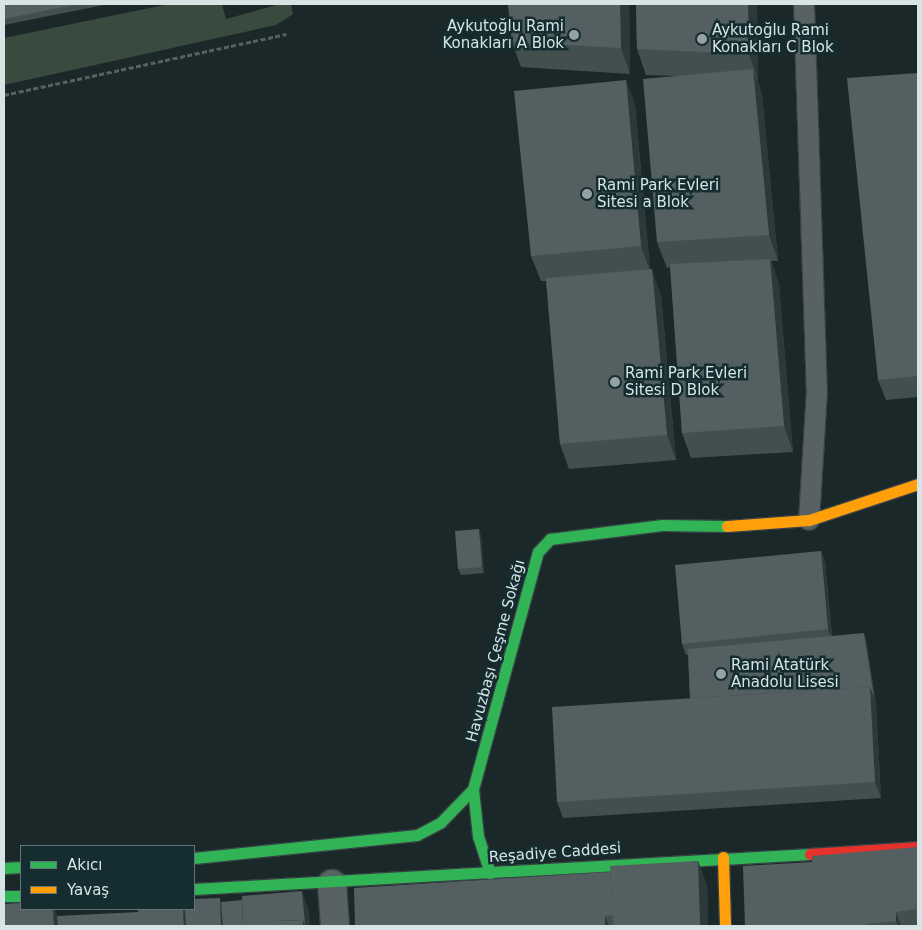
<!DOCTYPE html>
<html>
<head>
<meta charset="utf-8">
<style>
	body { margin:0 }
	#map { position:relative; width:922px; height:930px; overflow:hidden; background:#1b282a; font-family:"DejaVu Sans",sans-serif }
	div>[style] { position:absolute }
	.green>* { inset:0; background:#394b3f }
	.path>* { height:3px; margin-top:-1.5px; transform-origin:0; background:repeating-linear-gradient(90deg,#566061 0 5px,transparent 0 7.5px) }
	.roads { filter:drop-shadow(1px 0 #384244) drop-shadow(-1px 0 #384244) drop-shadow(0 1px #384244) drop-shadow(0 -1px #384244) }
	.lane>* { height:20px; margin:-10px; padding:0 10px; transform-origin:10px; border-radius:10px; background:#586264 }
	.street>* { height:28px; margin:-14px; padding:0 14px; transform-origin:14px; border-radius:14px; background:#586264 }
	.fast>* { height:11px; margin:-5.5px; padding:0 5.5px; transform-origin:5.5px; border-radius:5.5px; background:#30b455 }
	.slow>* { height:11px; margin:-5.5px; padding:0 5.5px; transform-origin:5.5px; border-radius:5.5px; background:#ff9f0a }
	.jam>* { height:11px; margin:-5.5px; padding:0 5.5px; transform-origin:5.5px; border-radius:5.5px; background:#e5322d }
	.wall>* { inset:0; background:#434f4f }
	.shaded-wall>* { inset:0; background:#2c393a }
	.building>* { inset:0; background:#535f60 }
	.dots>* { width:14px; height:14px; translate:-50% -50%; box-sizing:border-box; border:2px solid #152d30; border-radius:50% }
	span { translate:-50% -50%; white-space:nowrap; text-align:center; line-height:1.15; -webkit-text-stroke:5px #152d30; paint-order:stroke }
	.poi-label { font-size:15px; color:#d6e4e6 }
	.right { translate:-100% -50%; text-align:right }
	.left { translate:0 -50%; text-align:left }
	.street-label { font-size:15px; color:#d6e4e6 }
	.frame { position:absolute; inset:0; border:5px solid #d6e4e6; pointer-events:none }
	.legend { position:absolute; left:20px; top:845px; width:175px; height:65px; box-sizing:border-box; background:#152d30; border:1px solid #627679; margin:0; padding:6px 9px; list-style:none; font-size:15px; color:#d6e4e6 }
	.legend li { display:flex; align-items:center; gap:10px; height:25px }
	.legend b { width:25px; border:1px solid #627679 }
</style>
</head>
<body>
<div id="map">
	<div class="green">
		<div style="clip-path:polygon(169px 4px,222px 4px,226px 19px,280px 4px,291px 4px,293px 14px,276px 25px,4px 85px,4px 38px)"></div>
	</div>
	<div class="path">
		<div style="left:4px;top:95px;width:289px;rotate:-12.2deg"></div>
	</div>
	<div class="roads">
		<div class="lane">
			<div style="left:804px;top:4px;width:386px;rotate:88.1deg"></div>
			<div style="left:817px;top:390px;width:130px;rotate:93.5deg"></div>
		</div>
		<div class="street">
			<div style="left:332px;top:884px;width:42px;rotate:85.9deg"></div>
		</div>
		<div class="fast">
			<div style="left:194px;top:858px;width:224px;rotate:-5.9deg"></div>
			<div style="left:417px;top:835px;width:27px;rotate:-28deg"></div>
			<div style="left:441px;top:822px;width:46px;rotate:-45.9deg"></div>
			<div style="left:4px;top:868px;width:17px;rotate:-3deg"></div>
			<div style="left:490px;top:873px;width:39px;rotate:-108deg"></div>
			<div style="left:478px;top:836px;width:47px;rotate:-96.1deg"></div>
			<div style="left:473px;top:789px;width:246px;rotate:-74.7deg"></div>
			<div style="left:538px;top:552px;width:18px;rotate:-47deg"></div>
			<div style="left:550px;top:539px;width:113px;rotate:-7.1deg"></div>
			<div style="left:662px;top:525px;width:65px;rotate:0.9deg"></div>
			<div style="left:194px;top:889px;width:617px;rotate:-3.25deg"></div>
			<div style="left:4px;top:896px;width:17px"></div>
		</div>
		<div class="slow">
			<div style="left:727px;top:526px;width:82px;rotate:-4.2deg"></div>
			<div style="left:809px;top:520px;width:115px;rotate:-18.3deg"></div>
			<div style="left:723px;top:857px;width:69px;rotate:88.3deg"></div>
		</div>
		<div class="jam">
			<div style="left:810px;top:854px;width:108px;rotate:-3.7deg"></div>
		</div>
	</div>
	<div class="wall">
		<div style="clip-path:polygon(4px 4px,109px 4px,4px 25px)"></div>
		<div style="clip-path:polygon(508px 4px,629px 4px,630px 74px,521px 67px,512px 42px)"></div>
		<div style="clip-path:polygon(636px 4px,757px 4px,758px 80px,757px 79px,762px 95px,778px 261px,771px 261px,779px 284px,793px 452px,691px 458px,682px 433px,670px 267px,667px 268px,657px 242px,677px 76px,646px 75px,637px 49px)"></div>
		<div style="clip-path:polygon(918px 73px,918px 397px,886px 400px,878px 380px)"></div>
		<div style="clip-path:polygon(626px 80px,635px 105px,650px 269px,661px 295px,676px 460px,569px 469px,560px 444px,546px 281px,541px 281px,531px 256px)"></div>
		<div style="clip-path:polygon(481px 535px,484px 573px,461px 575px,458px 569px)"></div>
		<div style="clip-path:polygon(821px 551px,825px 562px,832px 636px,866px 639px,876px 703px,881px 798px,563px 818px,557px 802px,690px 698px,688px 655px,686px 655px,682px 644px)"></div>
		<div style="clip-path:polygon(918px 847px,918px 926px,745px 926px,813px 862px)"></div>
		<div style="clip-path:polygon(698px 861px,707px 886px,708px 926px,355px 926px,610px 872px)"></div>
	</div>
	<div class="shaded-wall">
		<div style="clip-path:polygon(620px 4px,629px 4px,630px 74px,621px 48px)"></div>
		<div style="clip-path:polygon(748px 4px,757px 4px,758px 80px,749px 54px)"></div>
		<div style="clip-path:polygon(753px 69px,762px 95px,778px 261px,769px 235px)"></div>
		<div style="clip-path:polygon(626px 80px,635px 105px,650px 271px,641px 246px)"></div>
		<div style="clip-path:polygon(770px 259px,779px 284px,793px 452px,784px 426px)"></div>
		<div style="clip-path:polygon(652px 269px,661px 295px,676px 460px,667px 435px)"></div>
		<div style="clip-path:polygon(479px 529px,481px 535px,484px 573px,482px 567px)"></div>
		<div style="clip-path:polygon(821px 551px,825px 562px,832px 641px,828px 629px)"></div>
		<div style="clip-path:polygon(864px 633px,866px 639px,876px 703px,881px 798px,875px 782px)"></div>
		<div style="clip-path:polygon(698px 861px,707px 886px,708px 926px,700px 926px)"></div>
		<div style="clip-path:polygon(302px 891px,309px 911px,310px 926px,303px 926px)"></div>
		<div style="clip-path:polygon(220px 898px,227px 918px,228px 926px,221px 926px)"></div>
		<div style="clip-path:polygon(53px 909px,55px 909px,61px 926px,54px 926px)"></div>
		<div style="clip-path:polygon(183px 909px,188px 909px,192px 926px,184px 926px)"></div>
		<div style="clip-path:polygon(896px 912px,901px 926px,898px 926px,896px 921px)"></div>
		<div style="clip-path:polygon(605px 916px,609px 926px,605px 926px)"></div>
	</div>
	<div class="building">
		<div style="clip-path:polygon(4px 4px,78px 4px,4px 19px)"></div>
		<div style="clip-path:polygon(508px 4px,620px 4px,621px 48px,512px 42px)"></div>
		<div style="clip-path:polygon(636px 4px,748px 4px,749px 54px,637px 49px)"></div>
		<div style="clip-path:polygon(753px 69px,769px 235px,657px 242px,643px 79px)"></div>
		<div style="clip-path:polygon(918px 73px,918px 376px,878px 380px,847px 78px)"></div>
		<div style="clip-path:polygon(626px 80px,641px 246px,531px 256px,514px 91px)"></div>
		<div style="clip-path:polygon(770px 259px,784px 426px,682px 433px,670px 264px)"></div>
		<div style="clip-path:polygon(652px 269px,667px 435px,560px 444px,546px 278px)"></div>
		<div style="clip-path:polygon(479px 529px,482px 567px,458px 569px,455px 531px)"></div>
		<div style="clip-path:polygon(821px 551px,828px 629px,682px 644px,675px 565px)"></div>
		<div style="clip-path:polygon(864px 633px,874px 697px,870px 687px,690px 698px,688px 649px)"></div>
		<div style="clip-path:polygon(870px 687px,875px 782px,557px 802px,552px 707px)"></div>
		<div style="clip-path:polygon(918px 847px,918px 926px,917px 926px,916px 909px,896px 912px,896px 921px,866px 924px,866px 926px,815px 926px,812px 856px)"></div>
		<div style="clip-path:polygon(698px 861px,700px 926px,613px 926px,610px 866px)"></div>
		<div style="clip-path:polygon(813px 862px,815px 926px,745px 926px,743px 866px)"></div>
		<div style="clip-path:polygon(610px 872px,613px 915px,605px 916px,605px 926px,355px 926px,354px 888px)"></div>
		<div style="clip-path:polygon(302px 891px,305px 925px,303px 920px,276px 921px,276px 926px,243px 926px,242px 896px)"></div>
		<div style="clip-path:polygon(220px 898px,221px 926px,186px 926px,185px 909px,194px 909px,194px 899px)"></div>
		<div style="clip-path:polygon(242px 900px,243px 926px,223px 926px,221px 902px)"></div>
		<div style="clip-path:polygon(21px 903px,21px 909px,53px 909px,54px 926px,4px 926px,4px 904px)"></div>
		<div style="clip-path:polygon(138px 909px,183px 909px,184px 926px,139px 926px)"></div>
		<div style="clip-path:polygon(139px 912px,139px 926px,58px 926px,57px 916px)"></div>
		<div style="clip-path:polygon(303px 920px,303px 926px,276px 926px,276px 921px)"></div>
	</div>
	<div class="dots">
		<div style="left:574px;top:35px;background:#95a2a4"></div>
		<div style="left:702px;top:39px;background:#95a2a4"></div>
		<div style="left:587px;top:194px;background:#95a2a4"></div>
		<div style="left:615px;top:382px;background:#95a2a4"></div>
		<div style="left:721px;top:674px;background:#95a2a4"></div>
	</div>
	<div class="poi-label">
		<span class="right" style="left:564px;top:35px">Aykutoğlu Rami<br>Konakları A Blok</span>
		<span class="left" style="left:712px;top:39px">Aykutoğlu Rami<br>Konakları C Blok</span>
		<span class="left" style="left:597px;top:194px">Rami Park Evleri<br>Sitesi a Blok</span>
		<span class="left" style="left:625px;top:382px">Rami Park Evleri<br>Sitesi D Blok</span>
		<span class="left" style="left:731px;top:674px">Rami Atatürk<br>Anadolu Lisesi</span>
	</div>
	<div class="street-label">
		<span style="left:496px;top:651px;rotate:-75deg">Havuzbaşı Çeşme Sokağı</span>
		<span style="left:555px;top:853px;rotate:-4deg">Reşadiye Caddesi</span>
	</div>
	<div class="frame"></div>
	<ul class="legend">
	<li><b style="height:6px;background:#30b455"></b>Akıcı</li>
	<li><b style="height:6px;background:#ff9f0a"></b>Yavaş</li>
	</ul>
</div>
</body>
</html>
